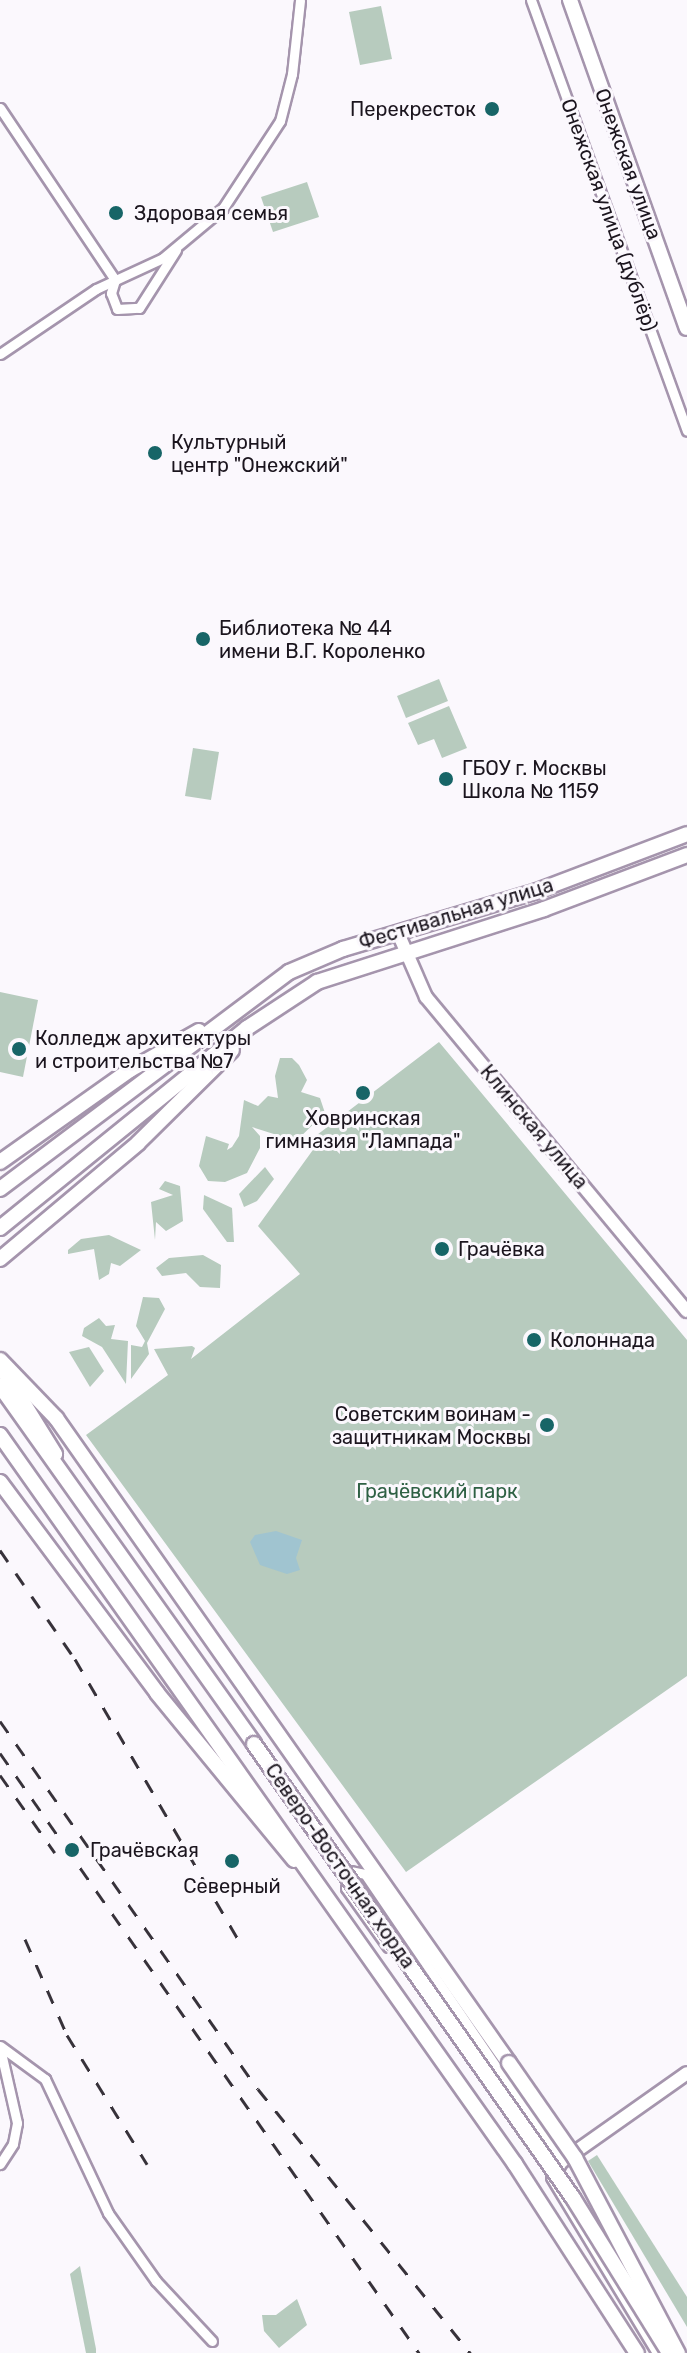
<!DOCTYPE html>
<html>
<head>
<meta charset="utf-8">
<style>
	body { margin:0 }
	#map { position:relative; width:687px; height:2353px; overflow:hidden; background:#fbf8fd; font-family:Rubik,sans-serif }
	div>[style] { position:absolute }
	.green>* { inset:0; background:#b7cbbe }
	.water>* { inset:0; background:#a0c4d0 }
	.roads { filter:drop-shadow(2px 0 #a595ad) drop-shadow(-2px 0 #a595ad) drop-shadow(0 2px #a595ad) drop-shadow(0 -2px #a595ad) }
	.minor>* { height:9px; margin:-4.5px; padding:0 4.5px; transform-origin:4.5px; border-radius:4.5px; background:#fff }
	.tertiary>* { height:12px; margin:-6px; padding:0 6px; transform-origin:6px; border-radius:6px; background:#fff }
	.secondary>* { height:14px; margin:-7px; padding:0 7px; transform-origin:7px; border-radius:7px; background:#fff }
	.primary>* { height:14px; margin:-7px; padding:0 7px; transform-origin:7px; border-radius:7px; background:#fff }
	.rail>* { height:3px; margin-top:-1.5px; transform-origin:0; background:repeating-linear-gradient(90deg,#37323a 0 14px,transparent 0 28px) }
	.bridges { filter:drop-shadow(2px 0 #a595ad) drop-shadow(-2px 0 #a595ad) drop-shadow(0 2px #a595ad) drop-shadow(0 -2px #a595ad) }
	.secondary-bridge>* { height:14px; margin:-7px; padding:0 7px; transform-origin:7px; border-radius:7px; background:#fff }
	.primary-bridge>* { height:14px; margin:-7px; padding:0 7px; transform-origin:7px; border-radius:7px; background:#fff }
	.dots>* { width:22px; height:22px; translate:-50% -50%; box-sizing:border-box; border:4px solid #fbf8fd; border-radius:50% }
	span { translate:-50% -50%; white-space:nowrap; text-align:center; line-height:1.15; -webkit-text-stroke:6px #fbf8fd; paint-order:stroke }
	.poi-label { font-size:20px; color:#1b151e }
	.right { translate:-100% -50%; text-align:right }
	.left { translate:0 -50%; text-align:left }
	.street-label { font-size:20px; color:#1b151e }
	.park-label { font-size:20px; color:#2e6044 }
</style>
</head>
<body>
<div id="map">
	<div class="green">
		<div style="clip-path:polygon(381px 6px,392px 59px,360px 65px,349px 12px)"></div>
		<div style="clip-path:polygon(307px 182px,319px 217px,273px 232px,261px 197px)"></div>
		<div style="clip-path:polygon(439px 679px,448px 701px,406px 718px,397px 696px)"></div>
		<div style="clip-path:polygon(449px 706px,467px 748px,442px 758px,434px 739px,418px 745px,408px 723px)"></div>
		<div style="clip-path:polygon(193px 748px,219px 752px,211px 800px,185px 796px)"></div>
		<div style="clip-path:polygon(0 992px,38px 1000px,23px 1077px,0 1072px)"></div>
		<div style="clip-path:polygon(439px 1042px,687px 1340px,687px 1676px,406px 1872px,86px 1435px,168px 1375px,154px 1349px,192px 1346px,195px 1348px,191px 1359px,300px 1274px,258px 1226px,315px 1147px,309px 1141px)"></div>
		<div style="clip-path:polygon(280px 1058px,292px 1058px,299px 1065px,307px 1080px,301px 1092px,320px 1098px,325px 1113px,296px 1141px,252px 1127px,260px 1136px,260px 1148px,247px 1173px,225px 1182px,208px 1181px,199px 1166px,206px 1136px,229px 1144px,227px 1150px,232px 1147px,239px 1136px,244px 1100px,258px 1106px,268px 1096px,278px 1098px,275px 1076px)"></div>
		<div style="clip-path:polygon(265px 1167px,274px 1179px,257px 1201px,244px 1207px,239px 1194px)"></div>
		<div style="clip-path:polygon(165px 1181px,180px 1186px,183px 1221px,166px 1231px,156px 1222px,155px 1240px,151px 1202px,173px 1195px,159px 1189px)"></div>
		<div style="clip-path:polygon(204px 1195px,232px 1208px,234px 1242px,227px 1242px,203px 1209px)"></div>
		<div style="clip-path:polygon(109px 1235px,141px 1250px,120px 1266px,111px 1263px,109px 1274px,99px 1280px,94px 1249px,68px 1254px,68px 1250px,81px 1239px)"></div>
		<div style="clip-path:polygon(203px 1255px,221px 1265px,220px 1288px,200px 1287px,186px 1273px,162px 1276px,156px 1268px,169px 1258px)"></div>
		<div style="clip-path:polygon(143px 1297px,159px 1298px,165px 1309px,147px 1343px,149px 1354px,131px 1379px,131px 1345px,142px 1347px,145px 1341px,136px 1326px)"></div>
		<div style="clip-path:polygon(99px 1318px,106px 1326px,115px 1325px,111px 1339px,128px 1341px,126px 1384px,102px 1347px,82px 1336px,84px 1328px)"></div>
		<div style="clip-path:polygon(89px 1347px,104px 1371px,90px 1387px,69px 1352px)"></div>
		<div style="clip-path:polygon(597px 2155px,687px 2297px,687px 2327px,588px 2161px)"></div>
		<div style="clip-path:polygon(80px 2266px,96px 2349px,96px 2353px,86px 2353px,70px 2274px)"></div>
		<div style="clip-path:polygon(297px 2299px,307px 2325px,279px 2348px,264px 2331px,262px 2315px,276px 2315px)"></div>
	</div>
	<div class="water">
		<div style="clip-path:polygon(276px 1531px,302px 1540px,296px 1558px,300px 1570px,287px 1574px,260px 1565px,250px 1542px,255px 1535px)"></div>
	</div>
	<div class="roads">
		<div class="minor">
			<div style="left:531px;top:0;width:458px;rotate:70.1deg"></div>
			<div style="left:0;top:108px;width:207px;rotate:56.2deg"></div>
			<div style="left:115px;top:280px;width:14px;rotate:107deg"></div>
			<div style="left:111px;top:293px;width:17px;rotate:69deg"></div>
			<div style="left:117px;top:309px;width:22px;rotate:-3deg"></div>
			<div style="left:139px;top:308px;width:69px;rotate:-57.5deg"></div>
			<div style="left:0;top:354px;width:116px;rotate:-34.1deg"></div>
			<div style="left:96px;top:289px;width:74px;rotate:-24.8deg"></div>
			<div style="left:163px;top:258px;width:78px;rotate:-39.8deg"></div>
			<div style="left:223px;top:208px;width:104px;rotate:-56.8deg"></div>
			<div style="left:280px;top:121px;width:49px;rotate:-75.7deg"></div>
			<div style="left:292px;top:74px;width:74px;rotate:-83.8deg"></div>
			<div style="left:388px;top:1947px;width:72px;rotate:-125.4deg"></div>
			<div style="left:346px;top:1888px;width:17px;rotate:-77deg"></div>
			<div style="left:350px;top:1871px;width:15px;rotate:11deg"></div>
			<div style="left:365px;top:1874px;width:348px;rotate:55.8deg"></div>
			<div style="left:0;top:2046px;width:56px;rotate:36.3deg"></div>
			<div style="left:45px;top:2079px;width:148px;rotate:64.8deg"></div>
			<div style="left:108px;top:2213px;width:83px;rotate:54.8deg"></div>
			<div style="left:156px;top:2281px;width:82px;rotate:47deg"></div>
			<div style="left:0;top:2048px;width:77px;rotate:77.2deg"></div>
			<div style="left:17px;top:2123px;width:21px;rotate:101deg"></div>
			<div style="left:13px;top:2144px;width:24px;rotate:123deg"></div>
		</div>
		<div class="tertiary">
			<div style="left:398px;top:933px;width:70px;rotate:66.4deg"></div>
			<div style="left:426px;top:997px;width:408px;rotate:50.3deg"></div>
			<div style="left:659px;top:2353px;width:205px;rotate:-121.1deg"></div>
			<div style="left:553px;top:2177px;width:17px;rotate:-62deg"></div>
			<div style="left:561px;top:2162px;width:154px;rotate:-35.2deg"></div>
		</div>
		<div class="secondary">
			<div style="left:570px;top:0;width:348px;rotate:70.4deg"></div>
			<div style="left:0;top:1162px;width:159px;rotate:-35.3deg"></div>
			<div style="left:130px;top:1070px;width:79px;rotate:-29.5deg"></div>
			<div style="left:0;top:1189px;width:361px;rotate:-36.9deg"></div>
			<div style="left:289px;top:972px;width:59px;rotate:-23.1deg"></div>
			<div style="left:343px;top:949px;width:202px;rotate:-16.6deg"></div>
			<div style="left:537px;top:891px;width:160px;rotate:-20.8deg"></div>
			<div style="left:0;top:1228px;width:318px;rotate:-39deg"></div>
			<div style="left:247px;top:1028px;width:84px;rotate:-33.3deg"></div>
			<div style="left:317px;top:982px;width:238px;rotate:-17.8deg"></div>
			<div style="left:544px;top:909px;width:153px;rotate:-20.7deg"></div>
			<div style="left:0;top:1259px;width:180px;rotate:-40deg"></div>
			<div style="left:138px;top:1143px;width:132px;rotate:-44.7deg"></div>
			<div style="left:0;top:1360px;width:81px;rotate:46deg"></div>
			<div style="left:56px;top:1418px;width:788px;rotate:54.92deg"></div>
			<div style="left:3px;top:1370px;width:99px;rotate:58.2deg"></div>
			<div style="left:0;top:1482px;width:263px;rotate:53.3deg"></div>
			<div style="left:157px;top:1693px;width:216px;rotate:50.6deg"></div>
		</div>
		<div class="primary">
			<div style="left:0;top:1386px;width:439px;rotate:54.6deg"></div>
			<div style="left:0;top:1435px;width:893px;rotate:54.76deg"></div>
			<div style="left:515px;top:2164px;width:225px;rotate:57.2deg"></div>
		</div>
	</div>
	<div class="rail">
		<div style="left:0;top:1550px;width:132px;rotate:55.5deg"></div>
		<div style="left:75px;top:1659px;width:334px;rotate:59.8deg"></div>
		<div style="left:0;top:1721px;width:449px;rotate:55deg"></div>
		<div style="left:258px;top:2089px;width:339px;rotate:51.2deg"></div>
		<div style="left:0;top:1753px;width:732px;rotate:55.07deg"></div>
		<div style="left:0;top:1775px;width:95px;rotate:54.8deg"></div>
		<div style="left:25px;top:1939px;width:105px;rotate:66.4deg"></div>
		<div style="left:67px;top:2035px;width:152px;rotate:58.2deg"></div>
	</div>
	<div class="bridges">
		<div class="secondary-bridge">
			<div style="left:509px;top:2063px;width:116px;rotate:55.2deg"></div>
			<div style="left:575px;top:2158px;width:221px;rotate:62.2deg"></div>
		</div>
		<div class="primary-bridge">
			<div style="left:254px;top:1744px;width:555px;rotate:54.91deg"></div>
			<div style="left:573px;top:2198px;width:182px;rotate:58.2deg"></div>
		</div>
	</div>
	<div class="dots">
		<div style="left:492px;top:109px;background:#176567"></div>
		<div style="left:116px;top:213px;background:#176567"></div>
		<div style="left:155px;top:453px;background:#176567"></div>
		<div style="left:203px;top:639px;background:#176567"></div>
		<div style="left:446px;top:779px;background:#176567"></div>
		<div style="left:19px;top:1049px;background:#176567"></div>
		<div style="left:363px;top:1093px;background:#176567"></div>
		<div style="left:442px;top:1249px;background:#176567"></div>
		<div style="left:534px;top:1340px;background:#176567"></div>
		<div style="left:547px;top:1425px;background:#176567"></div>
		<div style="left:72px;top:1850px;background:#176567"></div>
		<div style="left:232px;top:1861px;background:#176567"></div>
	</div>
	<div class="poi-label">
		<span class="right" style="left:476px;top:109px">Перекресток</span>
		<span class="left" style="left:134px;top:213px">Здоровая семья</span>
		<span class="left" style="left:171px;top:454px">Культурный<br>центр "Онежский"</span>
		<span class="left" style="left:219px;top:640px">Библиотека № 44<br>имени В.Г. Короленко</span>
		<span class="left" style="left:462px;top:780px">ГБОУ г. Москвы<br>Школа № 1159</span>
		<span class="left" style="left:35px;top:1050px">Колледж архитектуры<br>и строительства №7</span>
		<span style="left:363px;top:1130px">Ховринская<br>гимназия "Лампада"</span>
		<span class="left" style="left:458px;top:1249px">Грачёвка</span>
		<span class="left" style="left:550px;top:1340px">Колоннада</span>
		<span class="right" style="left:531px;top:1426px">Советским воинам -<br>защитникам Москвы</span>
		<span class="left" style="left:90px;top:1850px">Грачёвская</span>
		<span style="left:232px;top:1886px">Северный</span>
	</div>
	<div class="street-label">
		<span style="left:628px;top:164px;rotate:70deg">Онежская улица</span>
		<span style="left:609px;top:215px;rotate:70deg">Онежская улица (дублёр)</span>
		<span style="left:456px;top:914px;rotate:-17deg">Фестивальная улица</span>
		<span style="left:534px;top:1127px;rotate:50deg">Клинская улица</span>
		<span style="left:340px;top:1866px;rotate:55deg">Северо-Восточная хорда</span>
	</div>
	<div class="park-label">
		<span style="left:437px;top:1491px">Грачёвский парк</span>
	</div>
</div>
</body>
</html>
